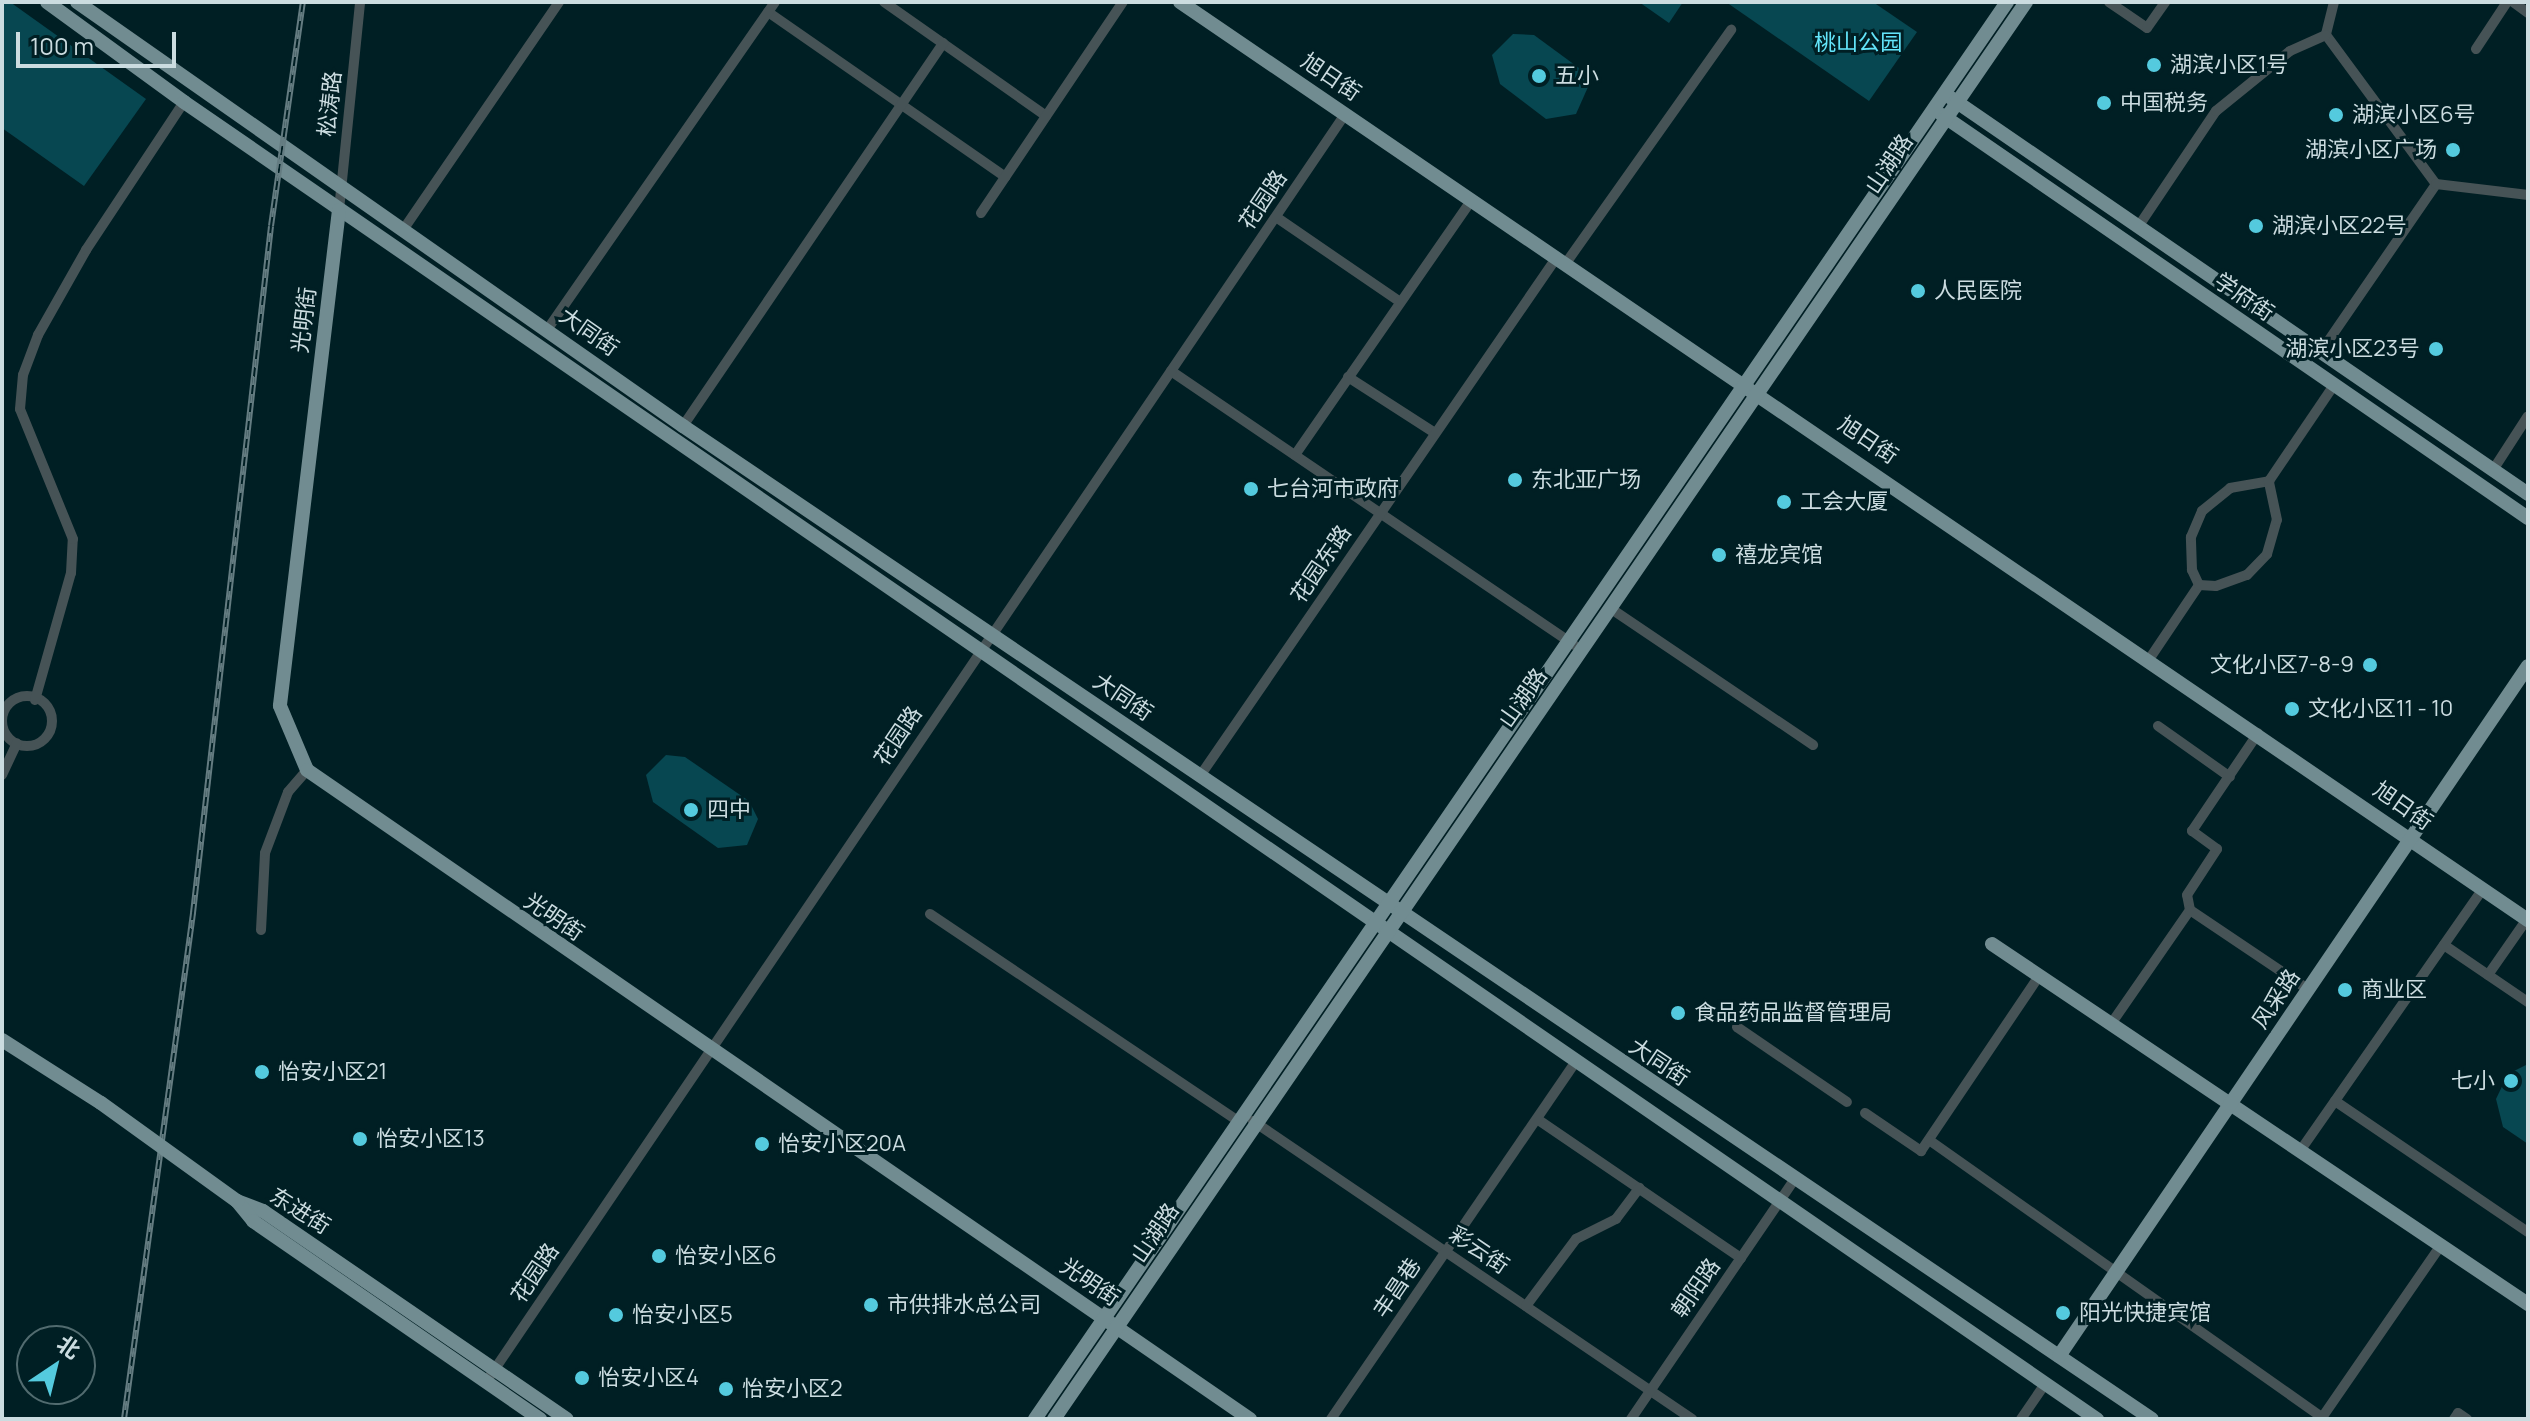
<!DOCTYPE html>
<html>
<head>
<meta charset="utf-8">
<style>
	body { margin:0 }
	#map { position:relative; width:2530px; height:1421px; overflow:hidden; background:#001f24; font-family:Manrope,"Noto Sans SC",sans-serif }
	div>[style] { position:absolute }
	.green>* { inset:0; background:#074751 }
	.minor>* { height:10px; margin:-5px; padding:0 5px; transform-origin:5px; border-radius:5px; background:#465356 }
	.minor>.ring { margin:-5px; padding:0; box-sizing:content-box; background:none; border:10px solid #465356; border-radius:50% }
	.major>* { height:14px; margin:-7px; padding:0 7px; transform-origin:7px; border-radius:7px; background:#718c91 }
	.rail>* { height:6px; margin-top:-3px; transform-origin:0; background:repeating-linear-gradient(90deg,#001f24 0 9px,#647c81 0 18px); box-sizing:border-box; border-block:2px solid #647c81 }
	.major-bridge>* { height:14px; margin:-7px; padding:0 7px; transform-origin:7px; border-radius:7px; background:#718c91 }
	.dots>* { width:22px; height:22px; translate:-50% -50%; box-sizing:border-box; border:4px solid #001f24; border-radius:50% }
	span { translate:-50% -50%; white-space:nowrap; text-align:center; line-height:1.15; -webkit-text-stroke:6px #001f24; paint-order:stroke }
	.park-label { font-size:22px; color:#63e5fa }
	.poi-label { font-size:22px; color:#cbdce0 }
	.left { translate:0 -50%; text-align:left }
	.right { translate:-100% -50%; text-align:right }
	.street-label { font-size:22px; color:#cbdce0 }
	.frame { position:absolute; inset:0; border:4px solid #cbdce0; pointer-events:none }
	.north { position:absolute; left:16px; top:1325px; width:80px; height:80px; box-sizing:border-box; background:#001f24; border:2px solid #516b6f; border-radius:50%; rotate:35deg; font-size:22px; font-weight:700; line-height:32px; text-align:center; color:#cbdce0 }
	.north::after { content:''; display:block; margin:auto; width:28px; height:36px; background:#54cade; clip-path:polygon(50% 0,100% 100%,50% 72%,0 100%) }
	.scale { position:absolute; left:16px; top:32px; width:160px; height:36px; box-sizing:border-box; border:4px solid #cbdce0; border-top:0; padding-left:10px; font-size:24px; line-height:28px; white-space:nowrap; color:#cbdce0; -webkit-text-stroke:6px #001f24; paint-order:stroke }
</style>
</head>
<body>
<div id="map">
	<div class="green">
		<div style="clip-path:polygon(10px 2px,146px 99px,84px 186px,2px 128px,2px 4px)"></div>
		<div style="clip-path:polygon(1639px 2px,1683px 2px,1669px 23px)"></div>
		<div style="clip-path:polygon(1726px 2px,1873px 2px,1917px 32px,1869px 101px)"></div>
		<div style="clip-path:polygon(1513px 34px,1534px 35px,1579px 68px,1588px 87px,1576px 114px,1546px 119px,1500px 84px,1492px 55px)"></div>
		<div style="clip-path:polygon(666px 755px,685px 757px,749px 801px,758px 819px,747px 845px,718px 848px,653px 802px,646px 775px)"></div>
		<div style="clip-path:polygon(2528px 1064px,2528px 1144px,2503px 1127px,2496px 1099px,2508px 1074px)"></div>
	</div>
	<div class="minor">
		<div style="left:884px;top:2px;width:198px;rotate:35.1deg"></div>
		<div style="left:2109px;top:2px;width:46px;rotate:34.4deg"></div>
		<div style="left:2147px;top:28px;width:32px;rotate:-55deg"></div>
		<div style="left:2334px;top:2px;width:34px;rotate:104deg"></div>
		<div style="left:2326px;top:35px;width:185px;rotate:53.6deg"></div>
		<div style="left:2513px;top:2px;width:19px;rotate:36deg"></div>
		<div style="left:768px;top:12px;width:289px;rotate:34.8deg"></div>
		<div style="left:2476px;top:49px;width:56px;rotate:-56.6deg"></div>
		<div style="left:339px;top:210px;width:209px;rotate:-84.2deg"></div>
		<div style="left:981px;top:213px;width:254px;rotate:-56.1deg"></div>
		<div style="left:1276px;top:217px;width:150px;rotate:34.4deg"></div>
		<div style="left:2138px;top:227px;width:140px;rotate:-56.1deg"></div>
		<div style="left:2216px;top:111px;width:95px;rotate:-39deg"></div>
		<div style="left:2290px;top:51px;width:39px;rotate:-24deg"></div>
		<div style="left:403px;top:230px;width:276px;rotate:-55.6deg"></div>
		<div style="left:1566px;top:263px;width:286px;rotate:-54.7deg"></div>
		<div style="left:547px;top:330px;width:399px;rotate:-55.2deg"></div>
		<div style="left:2320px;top:353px;width:205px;rotate:-55.5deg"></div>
		<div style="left:2436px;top:184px;width:93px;rotate:6.8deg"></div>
		<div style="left:1171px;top:371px;width:487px;rotate:34.2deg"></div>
		<div style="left:1348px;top:377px;width:103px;rotate:32.8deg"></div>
		<div style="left:683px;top:426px;width:463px;rotate:-55.8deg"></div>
		<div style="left:1295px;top:455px;width:311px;rotate:-55.3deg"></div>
		<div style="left:2493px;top:470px;width:64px;rotate:-57.1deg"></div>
		<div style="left:2199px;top:585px;width:17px;rotate:-115deg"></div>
		<div style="left:2192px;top:570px;width:33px;rotate:-92deg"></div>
		<div style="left:2191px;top:537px;width:28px;rotate:-67deg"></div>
		<div style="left:2202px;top:511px;width:36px;rotate:-39deg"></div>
		<div style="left:2230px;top:488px;width:40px;rotate:-10deg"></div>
		<div style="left:2269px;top:481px;width:116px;rotate:-55.9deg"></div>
		<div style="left:1610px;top:608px;width:245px;rotate:34deg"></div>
		<div style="left:2150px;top:658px;width:88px;rotate:-56.1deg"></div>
		<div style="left:2199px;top:585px;width:17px;rotate:3deg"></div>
		<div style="left:2216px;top:586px;width:33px;rotate:-20deg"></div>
		<div style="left:2247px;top:575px;width:29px;rotate:-46deg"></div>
		<div style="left:2267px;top:554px;width:35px;rotate:-74deg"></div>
		<div style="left:2277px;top:520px;width:40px;rotate:-102deg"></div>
		<div class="ring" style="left:2px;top:696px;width:40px;height:40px"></div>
		<div style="left:35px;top:700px;width:132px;rotate:-74.2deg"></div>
		<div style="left:71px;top:573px;width:34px;rotate:-87deg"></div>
		<div style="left:73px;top:539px;width:140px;rotate:-112.2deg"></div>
		<div style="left:20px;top:409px;width:34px;rotate:-85deg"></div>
		<div style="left:23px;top:375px;width:43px;rotate:-69.4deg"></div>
		<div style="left:38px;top:335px;width:98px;rotate:-60.5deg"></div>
		<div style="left:86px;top:250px;width:178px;rotate:-56.5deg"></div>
		<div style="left:2158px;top:726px;width:88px;rotate:35.3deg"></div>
		<div style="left:2px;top:775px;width:35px;rotate:-65deg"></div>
		<div style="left:1200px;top:776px;width:630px;rotate:-55.48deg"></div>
		<div style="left:2190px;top:910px;width:15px;rotate:-101deg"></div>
		<div style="left:2187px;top:895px;width:55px;rotate:-56.9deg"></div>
		<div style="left:2217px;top:849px;width:31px;rotate:-144deg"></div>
		<div style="left:2192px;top:831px;width:118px;rotate:-56deg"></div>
		<div style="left:930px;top:914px;width:371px;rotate:33.9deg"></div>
		<div style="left:261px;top:930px;width:77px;rotate:-87deg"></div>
		<div style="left:265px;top:853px;width:65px;rotate:-69.3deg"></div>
		<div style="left:288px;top:792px;width:29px;rotate:-49deg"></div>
		<div style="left:2444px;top:945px;width:102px;rotate:34.2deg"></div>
		<div style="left:2488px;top:975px;width:68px;rotate:-55.1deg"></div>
		<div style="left:2111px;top:1024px;width:139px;rotate:-55.3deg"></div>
		<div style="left:2190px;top:910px;width:143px;rotate:33.9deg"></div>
		<div style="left:1737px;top:1027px;width:133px;rotate:34.3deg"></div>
		<div style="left:2335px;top:1101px;width:233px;rotate:34.2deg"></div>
		<div style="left:1865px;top:1113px;width:68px;rotate:34.2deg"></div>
		<div style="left:1921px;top:1151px;width:211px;rotate:-56deg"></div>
		<div style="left:1537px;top:1119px;width:247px;rotate:34.3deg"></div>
		<div style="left:1253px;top:1121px;width:531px;rotate:34.17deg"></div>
		<div style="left:1929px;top:1140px;width:481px;rotate:35.2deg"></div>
		<div style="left:2300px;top:1151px;width:320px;rotate:-55.1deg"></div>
		<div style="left:1526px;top:1306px;width:84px;rotate:-53.3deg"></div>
		<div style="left:1576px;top:1239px;width:45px;rotate:-26.6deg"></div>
		<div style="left:1616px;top:1219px;width:39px;rotate:-53deg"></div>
		<div style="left:486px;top:1382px;width:1532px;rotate:-55.88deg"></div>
		<div style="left:1331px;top:1419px;width:435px;rotate:-55.6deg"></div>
		<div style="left:1631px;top:1419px;width:289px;rotate:-55.7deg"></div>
		<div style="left:2021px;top:1419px;width:42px;rotate:-55.6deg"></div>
		<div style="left:2321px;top:1419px;width:211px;rotate:-55.4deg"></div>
		<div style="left:2454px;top:1419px;width:7px;rotate:-56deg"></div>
		<div style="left:2458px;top:1413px;width:11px;rotate:34deg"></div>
	</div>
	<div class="major">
		<div style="left:47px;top:2px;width:170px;rotate:36.1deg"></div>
		<div style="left:184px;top:102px;width:2323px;rotate:34.55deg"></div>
		<div style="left:77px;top:2px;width:740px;rotate:34.98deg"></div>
		<div style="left:683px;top:426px;width:1773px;rotate:34.06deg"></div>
		<div style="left:1180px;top:2px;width:1631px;rotate:34.26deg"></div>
		<div style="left:1951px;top:98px;width:700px;rotate:34.46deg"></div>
		<div style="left:1942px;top:115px;width:711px;rotate:34.52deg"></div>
		<div style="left:339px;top:210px;width:499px;rotate:96.8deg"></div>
		<div style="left:280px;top:706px;width:69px;rotate:67.1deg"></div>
		<div style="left:307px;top:770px;width:1145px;rotate:34.54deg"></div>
		<div style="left:1992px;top:944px;width:646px;rotate:33.89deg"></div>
		<div style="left:2px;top:1040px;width:117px;rotate:32.5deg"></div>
		<div style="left:237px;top:1201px;width:28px;rotate:21deg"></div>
		<div style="left:263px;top:1211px;width:368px;rotate:34.4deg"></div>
		<div style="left:237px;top:1201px;width:26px;rotate:51deg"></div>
		<div style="left:253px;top:1221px;width:349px;rotate:34.6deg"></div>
		<div style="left:2059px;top:1356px;width:834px;rotate:-55.8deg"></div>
		<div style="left:1035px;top:1419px;width:1718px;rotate:-55.55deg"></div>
		<div style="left:1054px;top:1419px;width:1718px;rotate:-55.55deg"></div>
	</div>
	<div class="rail">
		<div style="left:124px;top:1419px;width:511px;rotate:-82.23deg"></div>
		<div style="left:193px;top:913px;width:691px;rotate:-83.52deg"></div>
		<div style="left:271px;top:226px;width:226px;rotate:-81.9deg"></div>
	</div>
	<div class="major-bridge">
		<div style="left:101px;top:1103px;width:168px;rotate:35.8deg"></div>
	</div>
	<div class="dots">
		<div style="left:2154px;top:65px;background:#54cade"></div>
		<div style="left:1539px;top:76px;background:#54cade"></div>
		<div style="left:2104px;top:103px;background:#54cade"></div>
		<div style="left:2336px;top:115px;background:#54cade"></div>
		<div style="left:2453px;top:150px;background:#54cade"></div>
		<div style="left:2256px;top:226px;background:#54cade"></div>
		<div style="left:1918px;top:291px;background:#54cade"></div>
		<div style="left:2436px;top:349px;background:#54cade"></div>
		<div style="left:1515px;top:480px;background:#54cade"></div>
		<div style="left:1251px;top:489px;background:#54cade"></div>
		<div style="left:1784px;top:502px;background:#54cade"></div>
		<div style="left:1719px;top:555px;background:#54cade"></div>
		<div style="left:2370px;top:665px;background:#54cade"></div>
		<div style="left:2292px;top:709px;background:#54cade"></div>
		<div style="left:691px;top:810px;background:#54cade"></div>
		<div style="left:2345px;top:990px;background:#54cade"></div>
		<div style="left:1678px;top:1013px;background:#54cade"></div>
		<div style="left:262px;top:1072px;background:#54cade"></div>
		<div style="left:2511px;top:1081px;background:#54cade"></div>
		<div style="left:360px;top:1139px;background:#54cade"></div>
		<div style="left:762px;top:1144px;background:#54cade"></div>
		<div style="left:659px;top:1256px;background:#54cade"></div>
		<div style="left:871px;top:1305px;background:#54cade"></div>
		<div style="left:2063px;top:1313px;background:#54cade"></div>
		<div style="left:616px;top:1315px;background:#54cade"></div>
		<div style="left:582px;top:1378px;background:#54cade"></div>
		<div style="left:726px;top:1389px;background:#54cade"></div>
	</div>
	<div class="park-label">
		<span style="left:1858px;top:43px">桃山公园</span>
	</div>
	<div class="poi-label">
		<span class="left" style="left:2170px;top:65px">湖滨小区1号</span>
		<span class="left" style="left:1555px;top:76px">五小</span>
		<span class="left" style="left:2120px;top:103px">中国税务</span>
		<span class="left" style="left:2352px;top:115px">湖滨小区6号</span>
		<span class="right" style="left:2437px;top:150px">湖滨小区广场</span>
		<span class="left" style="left:2272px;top:226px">湖滨小区22号</span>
		<span class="left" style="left:1934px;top:291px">人民医院</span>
		<span class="right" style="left:2420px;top:349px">湖滨小区23号</span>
		<span class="left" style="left:1531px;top:480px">东北亚广场</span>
		<span class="left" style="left:1267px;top:489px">七台河市政府</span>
		<span class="left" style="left:1800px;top:502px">工会大厦</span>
		<span class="left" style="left:1735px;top:555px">禧龙宾馆</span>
		<span class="right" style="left:2354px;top:665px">文化小区7-8-9</span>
		<span class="left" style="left:2308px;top:709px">文化小区11 - 10</span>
		<span class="left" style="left:707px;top:810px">四中</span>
		<span class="left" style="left:2361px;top:990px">商业区</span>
		<span class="left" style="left:1694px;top:1013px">食品药品监督管理局</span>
		<span class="left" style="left:278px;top:1072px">怡安小区21</span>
		<span class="right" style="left:2495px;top:1081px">七小</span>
		<span class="left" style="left:376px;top:1139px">怡安小区13</span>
		<span class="left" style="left:778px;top:1144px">怡安小区20A</span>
		<span class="left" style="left:675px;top:1256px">怡安小区6</span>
		<span class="left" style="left:887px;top:1305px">市供排水总公司</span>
		<span class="left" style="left:2079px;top:1313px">阳光快捷宾馆</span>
		<span class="left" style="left:632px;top:1315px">怡安小区5</span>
		<span class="left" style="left:598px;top:1378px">怡安小区4</span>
		<span class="left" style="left:742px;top:1389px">怡安小区2</span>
	</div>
	<div class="street-label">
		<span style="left:1331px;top:77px;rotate:34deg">旭日街</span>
		<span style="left:330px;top:104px;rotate:-84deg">松涛路</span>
		<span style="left:1889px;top:164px;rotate:-56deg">山湖路</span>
		<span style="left:1263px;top:200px;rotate:-56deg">花园路</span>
		<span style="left:2244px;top:297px;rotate:34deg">学府街</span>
		<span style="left:304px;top:320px;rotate:-83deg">光明街</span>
		<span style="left:589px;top:332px;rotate:35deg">大同街</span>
		<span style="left:1868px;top:440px;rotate:34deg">旭日街</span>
		<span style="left:1321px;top:564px;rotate:-56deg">花园东路</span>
		<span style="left:1123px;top:697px;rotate:34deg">大同街</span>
		<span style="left:1523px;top:698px;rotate:-55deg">山湖路</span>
		<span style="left:898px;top:736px;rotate:-56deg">花园路</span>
		<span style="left:2403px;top:806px;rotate:35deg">旭日街</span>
		<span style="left:554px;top:917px;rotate:34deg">光明街</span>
		<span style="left:2276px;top:999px;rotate:-56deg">风采路</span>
		<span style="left:1659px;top:1062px;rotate:34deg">大同街</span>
		<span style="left:300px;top:1211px;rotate:32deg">东进街</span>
		<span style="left:1155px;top:1233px;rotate:-56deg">山湖路</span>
		<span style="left:1479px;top:1250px;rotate:34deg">彩云街</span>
		<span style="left:535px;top:1273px;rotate:-56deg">花园路</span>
		<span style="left:1090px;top:1282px;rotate:34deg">光明街</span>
		<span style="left:1397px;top:1288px;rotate:-56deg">丰昌巷</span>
		<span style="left:1696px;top:1288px;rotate:-55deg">朝阳路</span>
	</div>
	<div class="frame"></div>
	<div class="north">北</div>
	<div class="scale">100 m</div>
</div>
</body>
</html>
